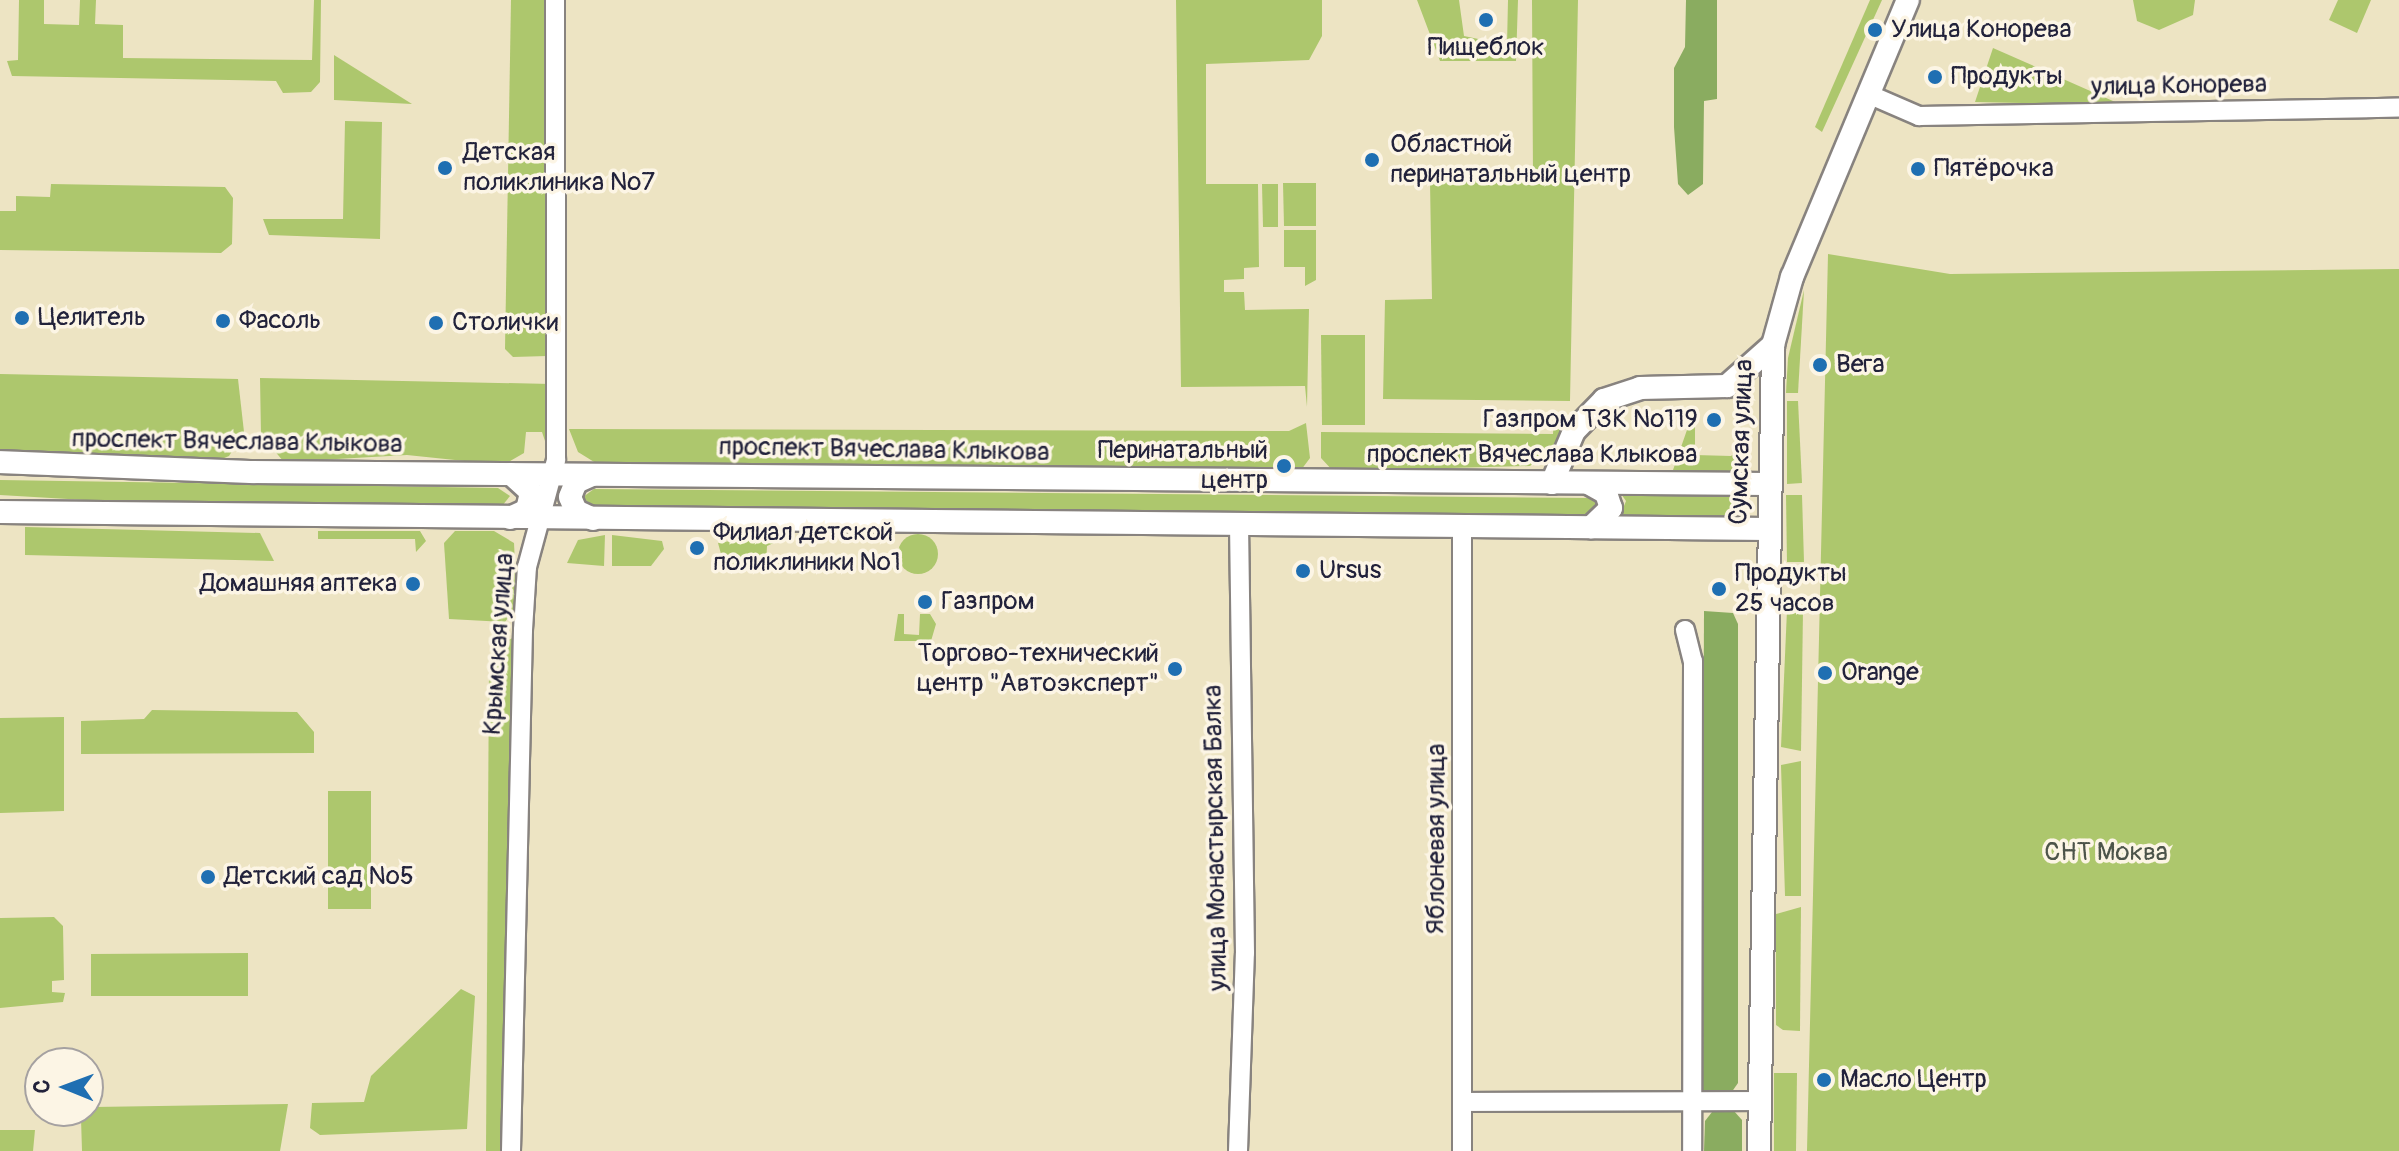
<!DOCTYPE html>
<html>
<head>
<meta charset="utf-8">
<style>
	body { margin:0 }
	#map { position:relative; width:2399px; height:1151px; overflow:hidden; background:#ede4c3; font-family:Pangolin,sans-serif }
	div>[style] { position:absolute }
	.green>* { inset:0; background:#adc76d }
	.round { border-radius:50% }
	.forest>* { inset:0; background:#8aac60 }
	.roads { filter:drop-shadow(2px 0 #88837f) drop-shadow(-2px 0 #88837f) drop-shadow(0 2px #88837f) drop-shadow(0 -2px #88837f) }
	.minor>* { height:18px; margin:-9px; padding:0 9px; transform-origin:9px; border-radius:9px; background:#fff }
	.major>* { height:22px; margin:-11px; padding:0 11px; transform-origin:11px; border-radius:11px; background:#fff }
	.dots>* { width:22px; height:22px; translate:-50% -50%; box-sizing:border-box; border:4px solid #fcf5e5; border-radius:50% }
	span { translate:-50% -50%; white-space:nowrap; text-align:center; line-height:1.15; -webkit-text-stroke:7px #fcf5e5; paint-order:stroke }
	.poi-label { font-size:26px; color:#22223b }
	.left { translate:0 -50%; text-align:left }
	.right { translate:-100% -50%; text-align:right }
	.street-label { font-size:26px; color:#22223b }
	.park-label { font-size:26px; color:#4c544a }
	.north { position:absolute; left:24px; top:1047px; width:80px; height:80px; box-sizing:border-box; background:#fcf5e5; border:2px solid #a5a1a1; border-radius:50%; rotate:271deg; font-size:22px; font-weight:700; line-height:32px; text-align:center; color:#22223b }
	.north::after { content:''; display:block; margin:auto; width:28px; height:36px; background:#1f6fb2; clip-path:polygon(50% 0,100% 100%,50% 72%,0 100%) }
</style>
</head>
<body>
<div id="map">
	<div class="green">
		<div style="clip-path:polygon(19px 0,44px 0,44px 24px,79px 25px,80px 0,96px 0,95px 24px,123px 25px,123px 58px,312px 60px,314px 0,321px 0,320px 82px,311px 92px,283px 93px,276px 81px,12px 76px,7px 61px,18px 60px)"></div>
		<div style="clip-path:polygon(511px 0,548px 0,547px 356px,513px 357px,505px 349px)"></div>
		<div style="clip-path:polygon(1176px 0,1322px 0,1322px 36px,1309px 60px,1206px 64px,1206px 184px,1258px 184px,1259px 267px,1244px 268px,1244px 279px,1224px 280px,1224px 292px,1244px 292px,1245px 310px,1309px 309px,1307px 407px,1305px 386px,1181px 387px)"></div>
		<div style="clip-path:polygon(1417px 0,1459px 0,1464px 36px,1507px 45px,1508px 0,1518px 0,1516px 61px,1440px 61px)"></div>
		<div style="clip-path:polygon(1532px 0,1578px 0,1570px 401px,1383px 399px,1385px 300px,1432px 299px,1430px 182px,1533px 180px)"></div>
		<div style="clip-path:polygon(1870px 0,1882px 0,1822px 132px,1815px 127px)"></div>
		<div style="clip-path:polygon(2133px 0,2195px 0,2193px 15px,2159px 30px,2137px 21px)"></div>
		<div style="clip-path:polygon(2338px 0,2371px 0,2357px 33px,2329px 20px)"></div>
		<div style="clip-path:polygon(1993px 48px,2122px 105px,1975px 102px)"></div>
		<div style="clip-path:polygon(334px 55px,412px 104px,334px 100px)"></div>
		<div style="clip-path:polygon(345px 121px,382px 122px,380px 239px,269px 235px,263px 219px,343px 219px)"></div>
		<div style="clip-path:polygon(1283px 183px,1316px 183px,1316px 226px,1284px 226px)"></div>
		<div style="clip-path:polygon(51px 184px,225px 187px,233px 198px,232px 244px,221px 253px,0 250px,0 211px,16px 211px,16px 196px,50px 197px)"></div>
		<div style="clip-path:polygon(1262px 184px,1278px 184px,1278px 227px,1263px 227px)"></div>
		<div style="clip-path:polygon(1316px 230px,1316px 280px,1305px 286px,1305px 267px,1284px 267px,1284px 230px)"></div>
		<div style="clip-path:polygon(1828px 254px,1950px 274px,2399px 269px,2399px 1151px,1807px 1151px)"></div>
		<div style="clip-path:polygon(1804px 290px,1798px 393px,1786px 393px,1788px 358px)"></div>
		<div style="clip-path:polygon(1321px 335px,1365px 335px,1365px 425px,1322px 425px)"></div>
		<div style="clip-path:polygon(0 374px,238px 379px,244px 432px,229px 456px,217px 461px,0 453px)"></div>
		<div style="clip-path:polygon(260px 378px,551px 384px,548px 450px,542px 432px,526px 432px,524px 453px,503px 465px,407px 455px,284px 462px,261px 435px)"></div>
		<div style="clip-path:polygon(1787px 401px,1798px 401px,1802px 483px,1787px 484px)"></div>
		<div style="clip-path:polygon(1695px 407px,1695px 455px,1731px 456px,1744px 446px,1744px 468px,1725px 475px,1673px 470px)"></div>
		<div style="clip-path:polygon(1554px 418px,1567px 432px,1530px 466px,1333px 471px,1321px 458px,1321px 432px,1553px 434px)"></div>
		<div style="clip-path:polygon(1306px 423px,1310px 458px,1301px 470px,599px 465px,578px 452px,569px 429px,1289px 431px)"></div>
		<div style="clip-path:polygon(0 480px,498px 488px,510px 496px,502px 506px,85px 500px,0 495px)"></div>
		<div style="clip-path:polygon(594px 489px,1591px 498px,1602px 505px,1587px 515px,592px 507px,583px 497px)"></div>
		<div style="clip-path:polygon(1619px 491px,1738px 493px,1750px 507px,1735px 516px,1620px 516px,1626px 501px)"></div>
		<div style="clip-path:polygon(1786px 495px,1802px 495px,1804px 562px,1787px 562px)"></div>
		<div style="clip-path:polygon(25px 527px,260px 533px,274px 561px,25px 555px)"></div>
		<div style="clip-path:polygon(318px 531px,420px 531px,426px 541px,416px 552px,415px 539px,318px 539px)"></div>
		<div style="clip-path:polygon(455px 531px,494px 531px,514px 543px,517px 605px,505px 622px,449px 619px,444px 543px)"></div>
		<div style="clip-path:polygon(774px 534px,778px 541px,767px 546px,766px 565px,724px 565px,718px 543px)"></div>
		<div class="round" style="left:898px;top:534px;width:40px;height:40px"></div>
		<div style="clip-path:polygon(605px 535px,604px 566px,567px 563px,578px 540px)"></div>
		<div style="clip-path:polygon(612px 535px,662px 541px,664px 549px,651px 566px,612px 566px)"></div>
		<div style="clip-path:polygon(1787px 610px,1803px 610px,1801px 751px,1781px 747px)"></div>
		<div style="clip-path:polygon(898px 614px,904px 614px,904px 634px,919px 635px,920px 614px,930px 614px,936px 624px,931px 641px,894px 641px)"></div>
		<div style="clip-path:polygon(515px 637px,508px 1151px,486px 1151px,489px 666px,498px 644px)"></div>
		<div style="clip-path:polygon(152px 710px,297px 712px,314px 732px,314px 753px,81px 754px,81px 721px,144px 719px)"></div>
		<div style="clip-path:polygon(64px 717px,64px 811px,0 813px,0 718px)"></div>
		<div style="clip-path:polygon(1801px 761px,1801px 896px,1785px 896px,1781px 765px)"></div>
		<div style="clip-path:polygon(328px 791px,371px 791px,371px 909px,328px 909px)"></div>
		<div style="clip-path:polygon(1801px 907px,1800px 1031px,1783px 1030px,1776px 1025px,1776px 914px)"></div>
		<div style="clip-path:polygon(54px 917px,63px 926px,64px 980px,52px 981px,52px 992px,65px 993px,63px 1002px,0 1008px,0 918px)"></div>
		<div style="clip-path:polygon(248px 953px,248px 996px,91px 996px,91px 954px)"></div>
		<div style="clip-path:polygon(461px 989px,475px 996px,467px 1129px,320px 1135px,310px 1128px,312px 1103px,364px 1102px,371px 1076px)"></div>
		<div style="clip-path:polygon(1774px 1073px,1797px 1073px,1796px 1151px,1774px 1151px)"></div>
		<div style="clip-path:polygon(288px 1104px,280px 1151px,82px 1151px,81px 1118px,94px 1107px)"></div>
		<div style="clip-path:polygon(35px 1130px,33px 1151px,0 1151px,0 1130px)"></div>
	</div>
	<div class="forest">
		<div style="clip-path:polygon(1686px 0,1717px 0,1717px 99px,1704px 101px,1703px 184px,1688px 195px,1678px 184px,1674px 127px,1674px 68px,1685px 47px)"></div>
		<div style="clip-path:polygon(1704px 611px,1733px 613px,1738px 624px,1738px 1083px,1731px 1093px,1702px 1094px)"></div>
		<div style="clip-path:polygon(1733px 1110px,1742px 1120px,1742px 1151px,1704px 1151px,1705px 1121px,1712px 1112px)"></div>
	</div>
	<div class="roads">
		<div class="minor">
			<div style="left:1868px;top:94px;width:56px;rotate:23.3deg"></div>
			<div style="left:1919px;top:116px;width:480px;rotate:-1deg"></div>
			<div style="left:1462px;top:526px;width:625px;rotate:90deg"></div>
			<div style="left:1685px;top:630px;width:32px;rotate:76deg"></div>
			<div style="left:1693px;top:661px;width:490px;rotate:90.1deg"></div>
			<div style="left:1463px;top:1102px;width:296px;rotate:-0.2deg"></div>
			<div style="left:511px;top:1151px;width:521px;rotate:-88.68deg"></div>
			<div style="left:523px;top:630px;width:63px;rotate:-86.4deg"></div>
			<div style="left:527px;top:567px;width:111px;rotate:-74.8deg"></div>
			<div style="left:556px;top:460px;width:460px;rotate:-90.1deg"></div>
			<div style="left:1238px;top:1151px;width:198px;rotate:-88deg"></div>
			<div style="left:1245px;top:953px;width:429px;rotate:-90.8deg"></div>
		</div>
		<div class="major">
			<div style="left:0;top:462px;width:252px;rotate:2.3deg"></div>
			<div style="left:252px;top:472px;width:1516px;rotate:0.45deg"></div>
			<div style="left:592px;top:475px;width:17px;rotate:156deg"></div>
			<div style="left:576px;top:482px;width:16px;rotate:112deg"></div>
			<div style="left:570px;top:497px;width:15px;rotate:67deg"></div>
			<div style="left:576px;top:511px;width:19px;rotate:25deg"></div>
			<div style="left:1552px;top:483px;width:56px;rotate:-67.1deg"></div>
			<div style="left:1574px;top:431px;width:43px;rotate:-45.9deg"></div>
			<div style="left:1604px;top:400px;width:38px;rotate:-18deg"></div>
			<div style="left:1640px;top:388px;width:87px;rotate:-1.3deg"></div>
			<div style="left:1727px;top:386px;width:62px;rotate:-41.7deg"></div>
			<div style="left:1588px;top:483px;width:21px;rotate:29deg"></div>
			<div style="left:1606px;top:493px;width:16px;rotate:72deg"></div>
			<div style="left:1611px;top:508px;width:28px;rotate:136deg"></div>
			<div style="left:0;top:512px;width:1768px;rotate:0.55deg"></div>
			<div style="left:510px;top:518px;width:19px;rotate:-25deg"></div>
			<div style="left:527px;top:510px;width:18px;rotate:-77deg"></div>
			<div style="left:531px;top:492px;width:27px;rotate:-138deg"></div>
			<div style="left:1759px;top:1151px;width:806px;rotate:-89deg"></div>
			<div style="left:1773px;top:345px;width:71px;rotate:-74.4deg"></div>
			<div style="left:1792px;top:277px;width:300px;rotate:-67.3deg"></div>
		</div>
	</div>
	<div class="dots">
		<div style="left:1486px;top:20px;background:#1f6fb2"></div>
		<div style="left:1875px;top:30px;background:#1f6fb2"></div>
		<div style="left:1935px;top:77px;background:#1f6fb2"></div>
		<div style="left:1372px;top:160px;background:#1f6fb2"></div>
		<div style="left:445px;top:168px;background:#1f6fb2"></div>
		<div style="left:1918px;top:169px;background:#1f6fb2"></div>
		<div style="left:22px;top:318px;background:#1f6fb2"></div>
		<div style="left:223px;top:321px;background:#1f6fb2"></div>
		<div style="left:436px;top:323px;background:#1f6fb2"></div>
		<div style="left:1820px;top:365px;background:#1f6fb2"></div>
		<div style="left:1714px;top:420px;background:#1f6fb2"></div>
		<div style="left:1284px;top:466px;background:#1f6fb2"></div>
		<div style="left:697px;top:548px;background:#1f6fb2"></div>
		<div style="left:1303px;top:571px;background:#1f6fb2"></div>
		<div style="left:413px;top:584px;background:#1f6fb2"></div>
		<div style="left:1719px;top:589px;background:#1f6fb2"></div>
		<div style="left:925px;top:602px;background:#1f6fb2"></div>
		<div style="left:1175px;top:669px;background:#1f6fb2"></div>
		<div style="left:1825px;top:673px;background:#1f6fb2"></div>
		<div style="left:208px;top:877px;background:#1f6fb2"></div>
		<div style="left:1824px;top:1080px;background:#1f6fb2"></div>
	</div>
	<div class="poi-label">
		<span class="left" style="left:1891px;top:30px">Улица Конорева</span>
		<span style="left:1486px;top:48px">Пищеблок</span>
		<span class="left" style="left:1951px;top:77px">Продукты</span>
		<span class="left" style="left:1390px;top:160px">Областной<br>перинатальный центр</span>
		<span class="left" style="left:463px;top:168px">Детская<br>поликлиника №7</span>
		<span class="left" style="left:1934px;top:169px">Пятёрочка</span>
		<span class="left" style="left:38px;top:318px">Целитель</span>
		<span class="left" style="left:239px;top:321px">Фасоль</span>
		<span class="left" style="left:452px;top:323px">Столички</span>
		<span class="left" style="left:1836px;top:365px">Вега</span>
		<span class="right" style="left:1698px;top:420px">Газпром ТЗК №119</span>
		<span class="right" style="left:1268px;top:466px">Перинатальный<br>центр</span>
		<span class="left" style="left:713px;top:548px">Филиал детской<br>поликлиники №1</span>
		<span class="left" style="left:1319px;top:571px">Ursus</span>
		<span class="left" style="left:1735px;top:589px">Продукты<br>25 часов</span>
		<span class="right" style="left:397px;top:584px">Домашняя аптека</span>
		<span class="left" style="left:941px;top:602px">Газпром</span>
		<span class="right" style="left:1159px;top:669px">Торгово-технический<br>центр "Автоэксперт"</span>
		<span class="left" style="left:1841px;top:673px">Orange</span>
		<span class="left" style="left:224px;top:877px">Детский сад №5</span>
		<span class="left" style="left:1840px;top:1080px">Масло Центр</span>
	</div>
	<div class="street-label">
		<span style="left:2179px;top:86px;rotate:-1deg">улица Конорева</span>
		<span style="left:237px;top:442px;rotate:1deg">проспект Вячеслава Клыкова</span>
		<span style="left:1742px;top:442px;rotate:-88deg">Сумская улица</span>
		<span style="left:884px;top:450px;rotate:1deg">проспект Вячеслава Клыкова</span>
		<span style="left:1532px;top:455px">проспект Вячеслава Клыкова</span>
		<span style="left:499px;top:644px;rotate:-86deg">Крымская улица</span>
		<span style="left:1216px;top:838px;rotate:-91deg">улица Монастырская Балка</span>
		<span style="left:1437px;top:839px;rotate:-90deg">Яблоневая улица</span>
	</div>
	<div class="park-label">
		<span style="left:2106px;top:853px">СНТ Моква</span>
	</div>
	<div class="north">С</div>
</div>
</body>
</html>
